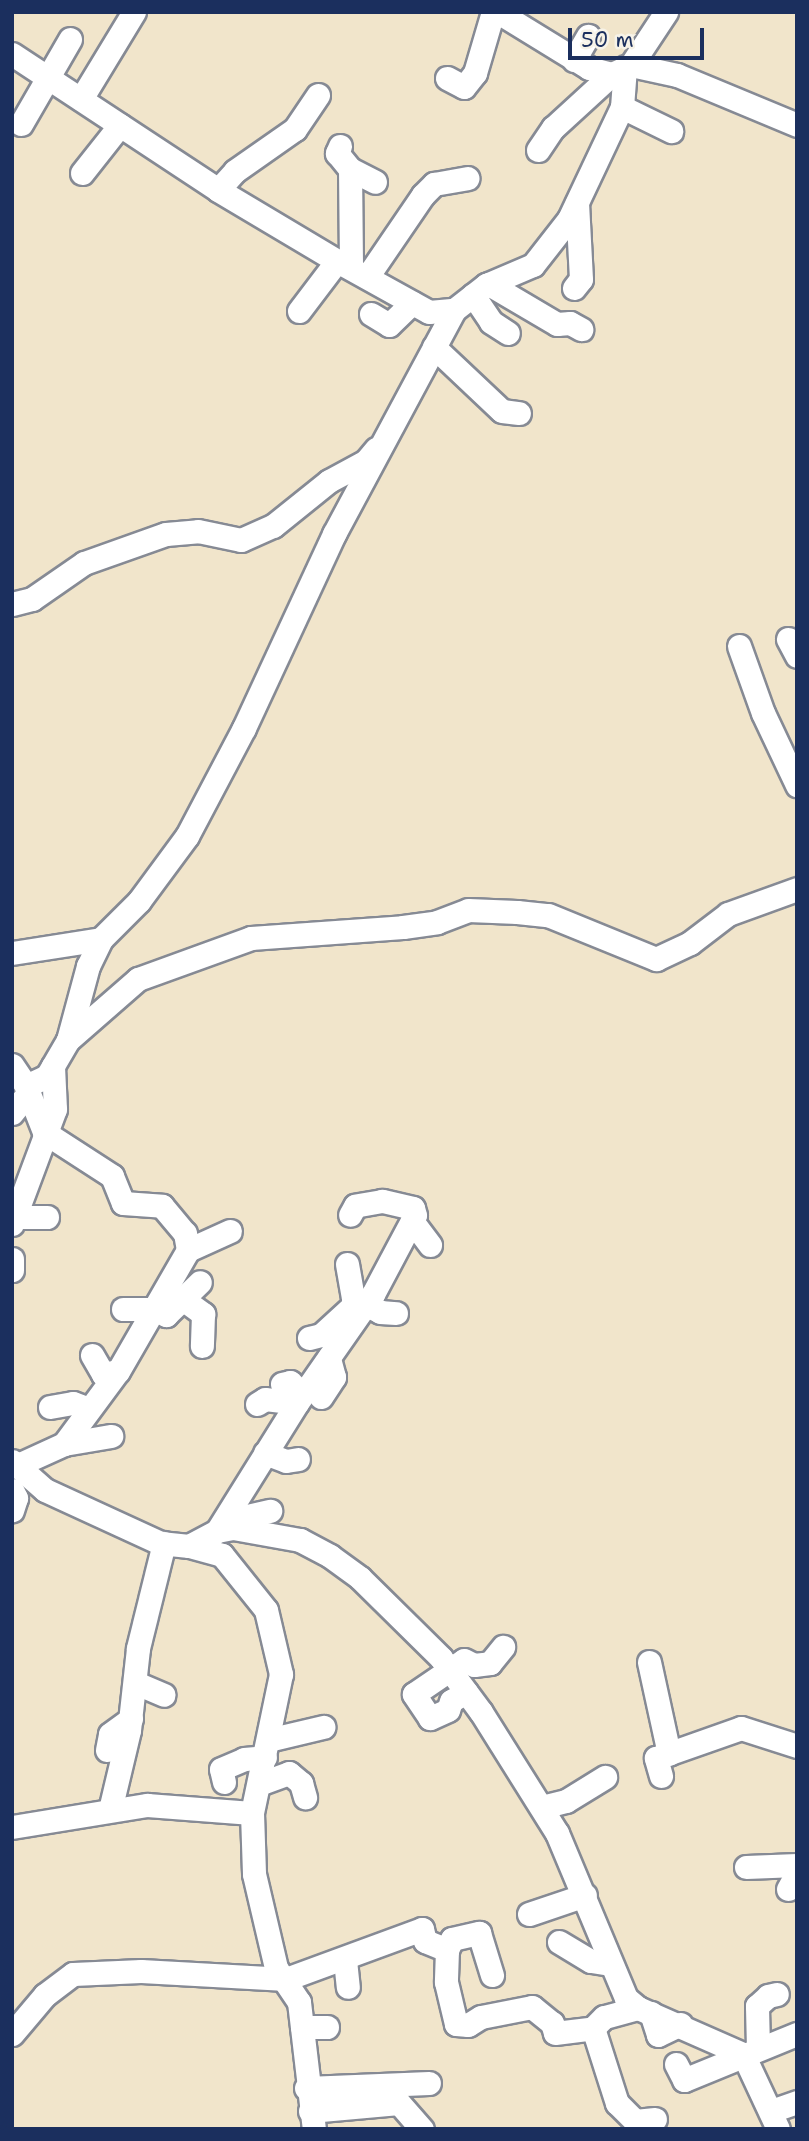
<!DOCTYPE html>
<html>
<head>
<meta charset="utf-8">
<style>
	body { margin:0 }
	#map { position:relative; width:809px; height:2141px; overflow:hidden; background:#f1e5cb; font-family:"Shantell Sans",sans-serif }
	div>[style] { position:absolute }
	.roads { filter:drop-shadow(2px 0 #868a94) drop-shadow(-2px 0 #868a94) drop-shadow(0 2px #868a94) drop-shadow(0 -2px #868a94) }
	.minor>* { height:23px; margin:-11.5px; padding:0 11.5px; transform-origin:11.5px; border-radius:11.5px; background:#fff }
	span { translate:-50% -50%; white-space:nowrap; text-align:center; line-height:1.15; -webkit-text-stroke:5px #f7f3e8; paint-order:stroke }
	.frame { position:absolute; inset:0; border:14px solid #1b2f5e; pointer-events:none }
	.scale { position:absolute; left:568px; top:28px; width:136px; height:32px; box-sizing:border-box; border:4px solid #1b2f5e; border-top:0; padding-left:9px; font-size:21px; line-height:24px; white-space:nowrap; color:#1b2f5e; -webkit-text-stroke:5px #f7f3e8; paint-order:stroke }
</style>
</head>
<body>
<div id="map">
	<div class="roads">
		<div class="minor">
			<div style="left:498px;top:12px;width:107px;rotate:31.6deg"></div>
			<div style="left:589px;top:68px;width:24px;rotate:15deg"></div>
			<div style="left:612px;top:74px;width:21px;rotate:-25deg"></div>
			<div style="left:631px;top:65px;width:64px;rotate:-56.6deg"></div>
			<div style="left:12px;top:54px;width:247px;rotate:33.4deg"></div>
			<div style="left:218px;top:190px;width:139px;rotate:30.8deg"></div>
			<div style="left:337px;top:261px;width:105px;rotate:29deg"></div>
			<div style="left:429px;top:312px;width:25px;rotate:-5deg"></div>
			<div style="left:574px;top:60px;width:28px;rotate:-60deg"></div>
			<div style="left:631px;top:65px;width:47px;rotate:12.3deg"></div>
			<div style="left:677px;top:75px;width:130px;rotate:22.6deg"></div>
			<div style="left:447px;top:78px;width:19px;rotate:28deg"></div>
			<div style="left:464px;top:87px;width:18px;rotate:-52deg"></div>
			<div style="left:475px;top:73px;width:64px;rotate:-73.6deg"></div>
			<div style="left:81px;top:99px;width:102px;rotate:-58.7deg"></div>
			<div style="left:622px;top:107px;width:55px;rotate:26.1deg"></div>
			<div style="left:21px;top:124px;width:98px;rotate:-60deg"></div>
			<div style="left:340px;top:146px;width:8px;rotate:113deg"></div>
			<div style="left:337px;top:153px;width:21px;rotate:51deg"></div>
			<div style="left:350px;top:169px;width:99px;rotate:89.4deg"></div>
			<div style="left:538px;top:150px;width:27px;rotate:-56deg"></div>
			<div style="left:553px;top:128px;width:80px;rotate:-42.5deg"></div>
			<div style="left:350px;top:169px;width:28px;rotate:27deg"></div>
			<div style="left:82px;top:173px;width:61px;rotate:-51.6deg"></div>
			<div style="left:218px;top:190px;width:25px;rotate:-48deg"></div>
			<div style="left:235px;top:171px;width:73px;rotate:-35deg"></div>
			<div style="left:295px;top:129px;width:41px;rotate:-55.9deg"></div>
			<div style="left:367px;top:277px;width:99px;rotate:-55.7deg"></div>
			<div style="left:423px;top:195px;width:16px;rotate:-45deg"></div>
			<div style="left:434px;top:184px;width:34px;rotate:-10deg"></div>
			<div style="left:489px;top:284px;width:79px;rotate:30.5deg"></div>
			<div style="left:557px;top:324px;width:13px;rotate:-4deg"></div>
			<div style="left:570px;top:323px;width:13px;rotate:29deg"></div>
			<div style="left:574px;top:288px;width:11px;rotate:-52deg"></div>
			<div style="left:581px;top:279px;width:76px;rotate:-93deg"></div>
			<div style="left:473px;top:295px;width:32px;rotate:56deg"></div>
			<div style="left:491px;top:322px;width:20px;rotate:33deg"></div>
			<div style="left:299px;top:311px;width:63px;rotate:-52.8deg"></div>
			<div style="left:371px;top:314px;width:21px;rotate:31deg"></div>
			<div style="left:389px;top:325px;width:32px;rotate:-44deg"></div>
			<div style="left:434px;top:347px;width:93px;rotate:43.3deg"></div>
			<div style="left:502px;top:411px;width:17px;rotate:7deg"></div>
			<div style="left:12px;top:604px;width:21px;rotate:-14deg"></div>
			<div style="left:32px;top:599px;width:63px;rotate:-34.7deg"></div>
			<div style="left:84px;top:563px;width:87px;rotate:-19.5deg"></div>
			<div style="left:166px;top:534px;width:32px;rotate:-5deg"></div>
			<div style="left:198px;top:531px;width:44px;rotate:11.8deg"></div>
			<div style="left:241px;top:540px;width:35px;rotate:-24deg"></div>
			<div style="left:273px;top:526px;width:72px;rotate:-38.8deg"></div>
			<div style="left:329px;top:481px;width:42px;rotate:-28.4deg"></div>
			<div style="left:366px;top:461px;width:16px;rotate:-50deg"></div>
			<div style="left:788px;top:639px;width:19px;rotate:62deg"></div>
			<div style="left:739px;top:646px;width:71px;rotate:70.3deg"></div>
			<div style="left:763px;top:713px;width:80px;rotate:64.7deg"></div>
			<div style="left:12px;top:953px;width:90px;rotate:-8.9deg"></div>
			<div style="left:68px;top:1040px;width:77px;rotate:-74.9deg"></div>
			<div style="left:88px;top:966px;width:30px;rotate:-64deg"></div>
			<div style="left:101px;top:939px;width:54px;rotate:-45deg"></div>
			<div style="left:139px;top:901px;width:81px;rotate:-53.6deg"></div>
			<div style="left:187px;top:836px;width:122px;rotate:-62.2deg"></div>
			<div style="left:244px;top:728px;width:214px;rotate:-65.1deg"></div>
			<div style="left:334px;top:534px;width:254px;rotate:-61.8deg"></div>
			<div style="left:454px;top:310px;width:41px;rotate:-38deg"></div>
			<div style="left:486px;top:285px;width:51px;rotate:-23.1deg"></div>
			<div style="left:533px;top:265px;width:58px;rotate:-52deg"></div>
			<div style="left:569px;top:219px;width:124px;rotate:-64.7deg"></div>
			<div style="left:622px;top:107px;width:40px;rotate:-85.7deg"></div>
			<div style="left:12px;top:1065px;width:25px;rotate:56deg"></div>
			<div style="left:26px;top:1086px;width:49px;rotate:68.6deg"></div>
			<div style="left:44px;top:1132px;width:81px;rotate:32.9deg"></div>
			<div style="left:112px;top:1176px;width:29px;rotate:68deg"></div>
			<div style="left:123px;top:1203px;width:39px;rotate:4deg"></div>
			<div style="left:162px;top:1206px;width:35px;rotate:50deg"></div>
			<div style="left:185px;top:1233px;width:17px;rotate:80deg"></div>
			<div style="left:188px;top:1250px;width:140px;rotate:120deg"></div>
			<div style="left:118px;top:1371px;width:91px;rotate:126.5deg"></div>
			<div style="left:64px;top:1444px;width:51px;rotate:155.5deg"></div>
			<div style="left:26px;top:1086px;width:23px;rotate:-25deg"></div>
			<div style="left:47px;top:1076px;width:42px;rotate:-59.7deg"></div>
			<div style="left:68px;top:1040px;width:93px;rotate:-41.1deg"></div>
			<div style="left:138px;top:979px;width:120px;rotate:-19.9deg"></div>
			<div style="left:251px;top:938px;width:152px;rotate:-4.1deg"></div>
			<div style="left:403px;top:927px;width:34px;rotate:-8deg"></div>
			<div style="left:437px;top:922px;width:33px;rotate:-21deg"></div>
			<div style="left:468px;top:910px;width:49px;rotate:2.3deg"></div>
			<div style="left:517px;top:912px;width:31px;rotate:6deg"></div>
			<div style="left:548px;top:915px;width:117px;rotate:22.2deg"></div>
			<div style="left:656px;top:959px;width:38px;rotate:-25deg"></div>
			<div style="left:690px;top:943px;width:48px;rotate:-37.3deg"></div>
			<div style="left:728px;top:914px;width:73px;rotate:-19.9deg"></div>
			<div style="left:12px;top:1113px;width:27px;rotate:-51deg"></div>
			<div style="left:17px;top:1217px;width:30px"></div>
			<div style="left:412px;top:1221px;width:30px;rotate:53deg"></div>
			<div style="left:12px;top:1224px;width:123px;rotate:-69.5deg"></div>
			<div style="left:55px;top:1109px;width:43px;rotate:-92.7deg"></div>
			<div style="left:188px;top:1250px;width:46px;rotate:-24.3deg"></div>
			<div style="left:12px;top:1259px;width:11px;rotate:90deg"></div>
			<div style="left:347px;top:1264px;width:35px;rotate:80deg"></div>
			<div style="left:353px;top:1298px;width:30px;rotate:27deg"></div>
			<div style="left:380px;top:1312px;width:16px;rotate:4deg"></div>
			<div style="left:184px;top:1300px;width:24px;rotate:36deg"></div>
			<div style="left:203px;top:1314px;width:32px;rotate:92deg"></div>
			<div style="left:123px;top:1309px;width:33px"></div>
			<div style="left:156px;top:1309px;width:12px;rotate:31deg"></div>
			<div style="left:166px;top:1315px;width:47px;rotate:-44.1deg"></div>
			<div style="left:309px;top:1338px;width:12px;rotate:-14deg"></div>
			<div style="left:321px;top:1335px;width:47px;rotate:-42.4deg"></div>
			<div style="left:92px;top:1355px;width:22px;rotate:60deg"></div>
			<div style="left:103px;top:1374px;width:15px;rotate:-11deg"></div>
			<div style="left:282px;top:1384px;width:8px;rotate:-14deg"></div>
			<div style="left:290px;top:1382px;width:18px;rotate:45deg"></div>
			<div style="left:321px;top:1397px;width:24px;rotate:-57deg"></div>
			<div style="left:334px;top:1377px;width:20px;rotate:-105deg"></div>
			<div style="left:257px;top:1404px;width:9px;rotate:-32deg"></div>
			<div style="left:265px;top:1399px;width:32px;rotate:7deg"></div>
			<div style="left:50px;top:1407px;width:23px;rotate:-10deg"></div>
			<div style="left:73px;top:1403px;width:17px;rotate:21deg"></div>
			<div style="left:64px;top:1444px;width:48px;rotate:-9.7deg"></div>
			<div style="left:265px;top:1453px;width:22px;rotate:21deg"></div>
			<div style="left:286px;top:1461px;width:12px;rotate:-9deg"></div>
			<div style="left:12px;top:1461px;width:44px;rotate:41.3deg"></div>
			<div style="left:45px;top:1490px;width:127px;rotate:24.7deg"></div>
			<div style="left:160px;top:1543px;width:29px;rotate:6deg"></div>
			<div style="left:189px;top:1546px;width:32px;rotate:-28deg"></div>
			<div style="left:217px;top:1531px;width:151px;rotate:-58deg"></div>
			<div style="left:297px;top:1403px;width:133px;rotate:-55.1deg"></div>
			<div style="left:373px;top:1294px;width:89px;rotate:-62deg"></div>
			<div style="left:415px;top:1215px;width:7px;rotate:-106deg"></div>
			<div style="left:413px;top:1208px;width:32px;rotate:-167deg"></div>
			<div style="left:382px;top:1201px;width:27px;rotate:170deg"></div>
			<div style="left:355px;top:1206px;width:10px;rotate:119deg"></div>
			<div style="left:12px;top:1490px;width:9px;rotate:63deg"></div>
			<div style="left:16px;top:1498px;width:13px;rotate:108deg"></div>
			<div style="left:243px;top:1517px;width:28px;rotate:-13deg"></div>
			<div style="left:217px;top:1531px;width:16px;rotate:-11deg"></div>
			<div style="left:233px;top:1528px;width:68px;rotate:10.2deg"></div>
			<div style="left:300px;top:1540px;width:34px;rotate:28deg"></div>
			<div style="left:330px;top:1556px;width:37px;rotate:36deg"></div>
			<div style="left:360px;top:1578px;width:114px;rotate:44.6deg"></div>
			<div style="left:441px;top:1658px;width:67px;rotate:53.5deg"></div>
			<div style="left:481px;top:1712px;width:143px;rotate:57.9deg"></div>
			<div style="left:557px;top:1833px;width:179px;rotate:67.3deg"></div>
			<div style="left:626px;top:1998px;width:16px;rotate:40deg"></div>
			<div style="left:638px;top:2008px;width:115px;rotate:23.7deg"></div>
			<div style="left:743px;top:2054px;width:83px;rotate:65deg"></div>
			<div style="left:189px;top:1546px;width:34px;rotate:15deg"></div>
			<div style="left:222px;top:1555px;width:70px;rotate:51.3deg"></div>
			<div style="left:266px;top:1610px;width:66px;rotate:76.8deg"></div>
			<div style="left:281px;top:1674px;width:142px;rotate:101.8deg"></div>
			<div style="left:252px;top:1813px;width:61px;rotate:88.1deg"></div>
			<div style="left:254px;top:1874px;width:97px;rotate:76.8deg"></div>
			<div style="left:276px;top:1968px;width:41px;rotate:55.9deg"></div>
			<div style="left:299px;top:2002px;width:128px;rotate:83.3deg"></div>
			<div style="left:649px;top:1662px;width:94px;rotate:77.7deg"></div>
			<div style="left:136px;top:1683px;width:30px;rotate:23deg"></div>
			<div style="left:466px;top:1692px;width:17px;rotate:149deg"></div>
			<div style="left:451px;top:1701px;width:9px;rotate:108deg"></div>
			<div style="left:448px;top:1710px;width:20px;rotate:156deg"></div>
			<div style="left:430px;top:1718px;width:29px;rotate:-124deg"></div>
			<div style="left:414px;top:1694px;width:60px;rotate:-34.2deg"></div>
			<div style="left:464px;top:1660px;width:11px;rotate:27deg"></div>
			<div style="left:474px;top:1665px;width:16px;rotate:-7deg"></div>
			<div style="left:490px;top:1663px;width:21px;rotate:-51deg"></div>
			<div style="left:268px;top:1740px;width:57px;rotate:-13.3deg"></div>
			<div style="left:107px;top:1750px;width:16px;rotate:-79deg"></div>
			<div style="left:110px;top:1734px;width:26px;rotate:-36deg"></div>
			<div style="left:661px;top:1776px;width:19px;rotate:-106deg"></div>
			<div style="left:656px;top:1758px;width:90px;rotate:-19.4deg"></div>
			<div style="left:741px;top:1728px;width:59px;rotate:17.8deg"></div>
			<div style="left:224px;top:1782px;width:13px;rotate:-103deg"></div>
			<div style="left:221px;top:1769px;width:25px;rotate:-23deg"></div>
			<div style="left:244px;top:1759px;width:21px;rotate:-5deg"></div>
			<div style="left:259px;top:1784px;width:32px;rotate:-20deg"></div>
			<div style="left:289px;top:1773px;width:16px;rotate:40deg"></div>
			<div style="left:301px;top:1783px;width:15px;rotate:74deg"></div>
			<div style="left:542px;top:1807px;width:25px;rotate:-14deg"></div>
			<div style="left:566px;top:1801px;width:46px;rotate:-31.6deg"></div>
			<div style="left:110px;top:1810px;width:82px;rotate:-76.6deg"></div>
			<div style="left:129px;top:1730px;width:82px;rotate:-83.7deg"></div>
			<div style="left:138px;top:1648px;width:108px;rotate:-76.1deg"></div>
			<div style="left:12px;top:1827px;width:137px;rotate:-9.3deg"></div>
			<div style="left:147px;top:1805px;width:105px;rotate:4.4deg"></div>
			<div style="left:746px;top:1867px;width:51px;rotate:-2.2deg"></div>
			<div style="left:788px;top:1889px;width:18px;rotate:-61deg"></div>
			<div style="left:529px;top:1914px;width:59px;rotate:-18.7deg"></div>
			<div style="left:559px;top:1942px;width:37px;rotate:31deg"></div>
			<div style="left:591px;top:1961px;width:19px;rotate:9deg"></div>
			<div style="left:447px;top:1950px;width:12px;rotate:-66deg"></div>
			<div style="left:452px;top:1939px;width:28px;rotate:-13deg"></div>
			<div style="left:479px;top:1933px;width:44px;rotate:72.8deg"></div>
			<div style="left:345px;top:1960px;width:27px;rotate:84deg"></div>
			<div style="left:638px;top:2008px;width:35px;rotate:165deg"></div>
			<div style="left:604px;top:2017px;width:16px;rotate:135deg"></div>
			<div style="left:593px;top:2028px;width:79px;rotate:72.3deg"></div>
			<div style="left:617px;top:2103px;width:25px;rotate:45deg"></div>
			<div style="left:635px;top:2121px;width:20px;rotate:-6deg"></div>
			<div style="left:651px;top:2013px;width:23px;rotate:72deg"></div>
			<div style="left:658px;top:2035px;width:25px;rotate:-26deg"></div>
			<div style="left:302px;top:2027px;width:25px"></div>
			<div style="left:12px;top:2034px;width:51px;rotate:-49.8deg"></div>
			<div style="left:45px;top:1995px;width:35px;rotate:-37deg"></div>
			<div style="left:73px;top:1974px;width:68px;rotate:-2.5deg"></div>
			<div style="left:141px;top:1971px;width:145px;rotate:3.2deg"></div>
			<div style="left:286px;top:1979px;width:145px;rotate:-20.2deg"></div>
			<div style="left:422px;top:1929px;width:12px;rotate:76deg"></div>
			<div style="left:425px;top:1941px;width:24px;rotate:22deg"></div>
			<div style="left:447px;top:1950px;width:32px;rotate:92deg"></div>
			<div style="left:446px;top:1982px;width:43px;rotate:76.6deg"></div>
			<div style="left:456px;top:2024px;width:12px;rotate:5deg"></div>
			<div style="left:468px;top:2025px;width:15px;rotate:-32deg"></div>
			<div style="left:481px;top:2017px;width:52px;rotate:-11.1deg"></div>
			<div style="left:532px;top:2007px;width:26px;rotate:39deg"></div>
			<div style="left:552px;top:2023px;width:10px;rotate:73deg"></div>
			<div style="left:555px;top:2033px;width:38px;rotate:-7deg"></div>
			<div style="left:758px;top:2048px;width:42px;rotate:-91.4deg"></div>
			<div style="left:757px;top:2006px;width:15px;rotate:-42deg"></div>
			<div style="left:768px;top:1996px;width:9px;rotate:-13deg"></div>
			<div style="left:676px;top:2064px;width:18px;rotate:63deg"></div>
			<div style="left:684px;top:2080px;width:122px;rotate:-22.2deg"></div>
			<div style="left:306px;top:2088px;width:123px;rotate:-2.3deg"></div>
			<div style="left:310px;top:2111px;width:89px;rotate:-5.1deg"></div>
			<div style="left:399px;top:2103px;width:35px;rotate:49deg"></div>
			<div style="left:771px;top:2111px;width:28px;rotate:-19deg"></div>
		</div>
	</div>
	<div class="frame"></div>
	<div class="scale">50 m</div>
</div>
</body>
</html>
